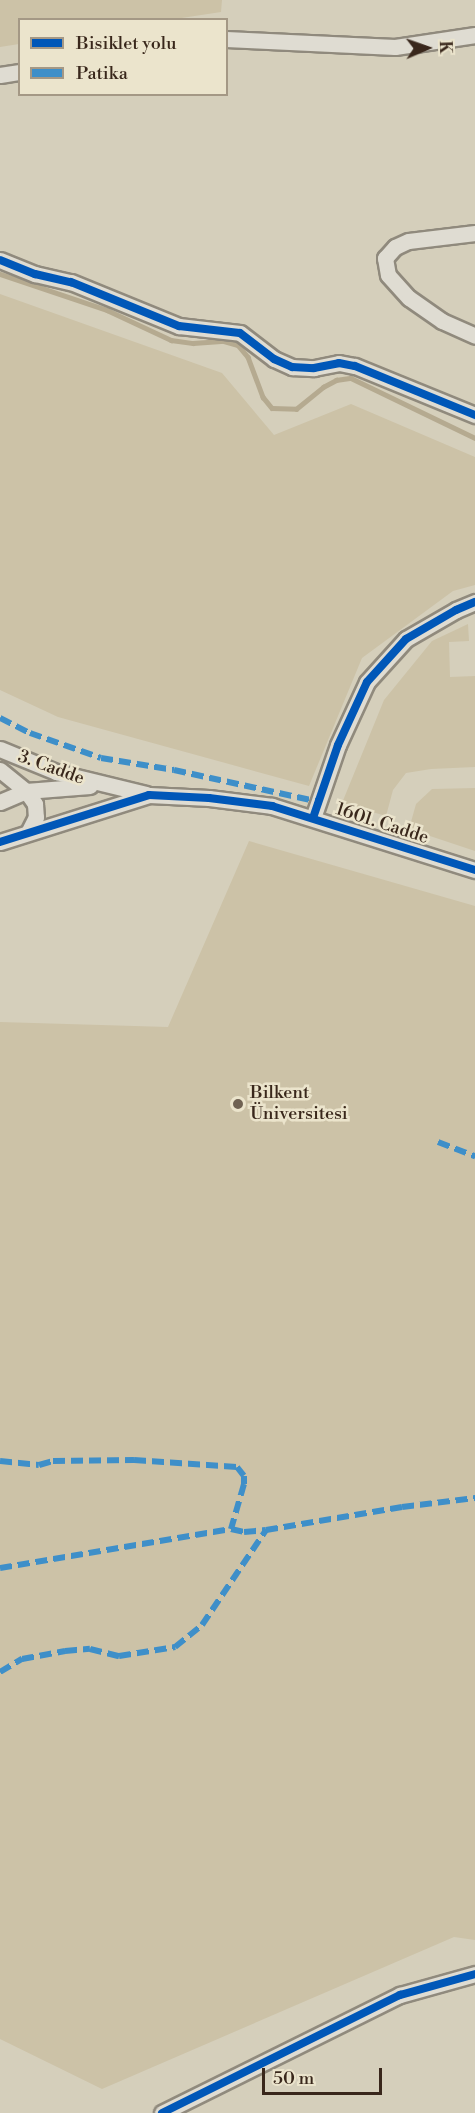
<!DOCTYPE html>
<html>
<head>
<meta charset="utf-8">
<style>
	body { margin:0 }
	#map { position:relative; width:475px; height:2113px; overflow:hidden; background:#d5cfbb; font-family:"Libre Bodoni",serif }
	div>[style] { position:absolute }
	.green>* { inset:0; background:#ccc2a7 }
	.stream>* { height:4.5px; margin:-2.25px; padding:0 2.25px; transform-origin:2.25px; border-radius:2.25px; background:#b5aa90 }
	.roads { filter:drop-shadow(2px 0 #908a7d) drop-shadow(-2px 0 #908a7d) drop-shadow(0 2px #908a7d) drop-shadow(0 -2px #908a7d) }
	.street>* { height:15px; margin:-7.5px; padding:0 7.5px; transform-origin:7.5px; border-radius:7.5px; background:#dfdcd2 }
	.quiet>* { height:6px; margin-top:-3px; transform-origin:0; background:repeating-linear-gradient(90deg,#3e8fc9 0 12px,transparent 0 18px) }
	.cycleway>* { height:8px; margin:-4px; padding:0 4px; transform-origin:4px; border-radius:4px; background:#0057b8 }
	.dots>* { width:16px; height:16px; translate:-50% -50%; box-sizing:border-box; border:3px solid #ebe4cc; border-radius:50% }
	span { translate:-50% -50%; white-space:nowrap; text-align:center; line-height:1.15; -webkit-text-stroke:5px #ebe4cc; paint-order:stroke }
	.street-label { font-size:18px; color:#39271b }
	.poi-label { font-size:18px; color:#39271b }
	.left { translate:0 -50%; text-align:left }
	.legend { position:absolute; left:18px; top:18px; width:210px; height:78px; box-sizing:border-box; background:#ebe4cc; border:2px solid #a49885; margin:0; padding:8px 10px; list-style:none; font-size:18px; color:#39271b }
	.legend li { display:flex; align-items:center; gap:12px; height:30px }
	.legend b { width:30px; border:2px solid #a49885 }
	.north { position:absolute; left:397px; top:18px; width:60px; height:60px; -webkit-text-stroke:4px #ebe4cc; paint-order:stroke; rotate:88deg; font-size:16px; font-weight:700; line-height:24px; text-align:center; color:#39271b }
	.north::after { content:''; display:block; margin:auto; width:21px; height:27px; background:#39271b; clip-path:polygon(50% 0,100% 100%,50% 72%,0 100%) }
	.scale { position:absolute; left:262px; top:2068px; width:120px; height:27px; box-sizing:border-box; border:3px solid #39271b; border-top:0; padding-left:8px; font-size:18px; line-height:21px; white-space:nowrap; color:#39271b; -webkit-text-stroke:4px #ebe4cc; paint-order:stroke }
</style>
</head>
<body>
<div id="map">
	<div class="green">
		<div style="clip-path:polygon(0 0,222px 0,221px 12px,175px 19px,20px 20px,19px 44px,0 47px)"></div>
		<div style="clip-path:polygon(0 294px,222px 373px,274px 435px,351px 404px,475px 457px,475px 585px,453px 591px,362px 658px,309px 786px,58px 717px,0 690px)"></div>
		<div style="clip-path:polygon(468px 624px,469px 641px,449px 642px,450px 677px,475px 676px,475px 767px,431px 769px,406px 773px,393px 790px,386px 816px,342px 803px,384px 700px,432px 641px)"></div>
		<div style="clip-path:polygon(475px 788px,475px 851px,409px 829px,416px 804px,432px 789px)"></div>
		<div style="clip-path:polygon(249px 841px,475px 906px,475px 1940px,454px 1937px,102px 2089px,0 2039px,0 1022px,168px 1027px)"></div>
	</div>
	<div class="stream">
		<div style="left:0;top:274px;width:113px;rotate:18.6deg"></div>
		<div style="left:107px;top:310px;width:71px;rotate:25.1deg"></div>
		<div style="left:171px;top:340px;width:22px;rotate:8deg"></div>
		<div style="left:193px;top:343px;width:31px;rotate:-4deg"></div>
		<div style="left:224px;top:341px;width:15px;rotate:16deg"></div>
		<div style="left:238px;top:345px;width:16px;rotate:50deg"></div>
		<div style="left:248px;top:357px;width:43px;rotate:69.4deg"></div>
		<div style="left:263px;top:397px;width:14px;rotate:51deg"></div>
		<div style="left:272px;top:408px;width:24px;rotate:2deg"></div>
		<div style="left:296px;top:409px;width:35px;rotate:-39deg"></div>
		<div style="left:323px;top:387px;width:15px;rotate:-28deg"></div>
		<div style="left:336px;top:380px;width:15px;rotate:-8deg"></div>
		<div style="left:351px;top:378px;width:138px;rotate:25.8deg"></div>
	</div>
	<div class="roads">
		<div class="street">
			<div style="left:226px;top:39px;width:169px;rotate:2.7deg"></div>
			<div style="left:395px;top:47px;width:81px;rotate:-8.5deg"></div>
			<div style="left:0;top:75px;width:20px;rotate:-9deg"></div>
			<div style="left:475px;top:233px;width:67px;rotate:173.2deg"></div>
			<div style="left:408px;top:241px;width:14px;rotate:155deg"></div>
			<div style="left:395px;top:247px;width:15px;rotate:132deg"></div>
			<div style="left:385px;top:258px;width:17px;rotate:80deg"></div>
			<div style="left:388px;top:275px;width:31px;rotate:48deg"></div>
			<div style="left:409px;top:298px;width:40px;rotate:34.9deg"></div>
			<div style="left:442px;top:321px;width:36px;rotate:24deg"></div>
			<div style="left:0;top:260px;width:38px;rotate:22deg"></div>
			<div style="left:35px;top:274px;width:37px;rotate:13deg"></div>
			<div style="left:71px;top:282px;width:117px;rotate:22.2deg"></div>
			<div style="left:179px;top:326px;width:61px;rotate:6.5deg"></div>
			<div style="left:240px;top:333px;width:43px;rotate:37.4deg"></div>
			<div style="left:274px;top:359px;width:20px;rotate:24deg"></div>
			<div style="left:292px;top:367px;width:22px;rotate:3deg"></div>
			<div style="left:314px;top:368px;width:25px;rotate:-11deg"></div>
			<div style="left:339px;top:363px;width:16px;rotate:11deg"></div>
			<div style="left:355px;top:366px;width:130px;rotate:22.2deg"></div>
			<div style="left:0;top:749px;width:61px;rotate:22.3deg"></div>
			<div style="left:56px;top:772px;width:93px;rotate:13.7deg"></div>
			<div style="left:0;top:770px;width:33px;rotate:39deg"></div>
			<div style="left:26px;top:791px;width:16px;rotate:55deg"></div>
			<div style="left:35px;top:804px;width:13px;rotate:86deg"></div>
			<div style="left:36px;top:817px;width:16px;rotate:117deg"></div>
			<div style="left:0;top:802px;width:28px;rotate:-23deg"></div>
			<div style="left:26px;top:791px;width:64px;rotate:-4.5deg"></div>
			<div style="left:313px;top:818px;width:77px;rotate:-71.1deg"></div>
			<div style="left:338px;top:745px;width:69px;rotate:-65.3deg"></div>
			<div style="left:367px;top:682px;width:58px;rotate:-47.8deg"></div>
			<div style="left:406px;top:639px;width:58px;rotate:-30.1deg"></div>
			<div style="left:456px;top:610px;width:21px;rotate:-23deg"></div>
			<div style="left:0;top:842px;width:156px;rotate:-17.5deg"></div>
			<div style="left:149px;top:795px;width:60px;rotate:2.9deg"></div>
			<div style="left:209px;top:798px;width:64px;rotate:7.2deg"></div>
			<div style="left:272px;top:806px;width:213px;rotate:17.5deg"></div>
			<div style="left:162px;top:2113px;width:266px;rotate:-26.4deg"></div>
			<div style="left:400px;top:1995px;width:78px;rotate:-15.6deg"></div>
		</div>
	</div>
	<div class="quiet">
		<div style="left:0;top:718px;width:34px;rotate:27deg"></div>
		<div style="left:30px;top:733px;width:75px;rotate:19.4deg"></div>
		<div style="left:101px;top:758px;width:74px;rotate:9.3deg"></div>
		<div style="left:174px;top:770px;width:148px;rotate:12.4deg"></div>
		<div style="left:438px;top:1142px;width:40px;rotate:21deg"></div>
		<div style="left:0;top:1461px;width:39px;rotate:6deg"></div>
		<div style="left:39px;top:1465px;width:15px;rotate:-16deg"></div>
		<div style="left:53px;top:1461px;width:81px;rotate:-0.7deg"></div>
		<div style="left:134px;top:1460px;width:103px;rotate:3.9deg"></div>
		<div style="left:237px;top:1467px;width:11px;rotate:52deg"></div>
		<div style="left:244px;top:1476px;width:8px;rotate:90deg"></div>
		<div style="left:244px;top:1484px;width:47px;rotate:106.1deg"></div>
		<div style="left:0;top:1568px;width:234px;rotate:-9.6deg"></div>
		<div style="left:231px;top:1529px;width:13px;rotate:13deg"></div>
		<div style="left:244px;top:1532px;width:22px;rotate:-5deg"></div>
		<div style="left:266px;top:1530px;width:138px;rotate:-9.6deg"></div>
		<div style="left:402px;top:1507px;width:74px;rotate:-7deg"></div>
		<div style="left:0;top:1672px;width:26px;rotate:-31deg"></div>
		<div style="left:22px;top:1659px;width:44px;rotate:-10.5deg"></div>
		<div style="left:65px;top:1651px;width:25px;rotate:-5deg"></div>
		<div style="left:90px;top:1649px;width:30px;rotate:14deg"></div>
		<div style="left:119px;top:1656px;width:57px;rotate:-9.1deg"></div>
		<div style="left:175px;top:1647px;width:35px;rotate:-39deg"></div>
		<div style="left:202px;top:1625px;width:115px;rotate:-56deg"></div>
	</div>
	<div class="cycleway">
		<div style="left:0;top:260px;width:38px;rotate:22deg"></div>
		<div style="left:35px;top:274px;width:37px;rotate:13deg"></div>
		<div style="left:71px;top:282px;width:117px;rotate:22.2deg"></div>
		<div style="left:179px;top:326px;width:61px;rotate:6.5deg"></div>
		<div style="left:240px;top:333px;width:43px;rotate:37.4deg"></div>
		<div style="left:274px;top:359px;width:20px;rotate:24deg"></div>
		<div style="left:292px;top:367px;width:22px;rotate:3deg"></div>
		<div style="left:314px;top:368px;width:25px;rotate:-11deg"></div>
		<div style="left:339px;top:363px;width:16px;rotate:11deg"></div>
		<div style="left:355px;top:366px;width:130px;rotate:22.2deg"></div>
		<div style="left:313px;top:818px;width:77px;rotate:-71.1deg"></div>
		<div style="left:338px;top:745px;width:69px;rotate:-65.3deg"></div>
		<div style="left:367px;top:682px;width:58px;rotate:-47.8deg"></div>
		<div style="left:406px;top:639px;width:58px;rotate:-30.1deg"></div>
		<div style="left:456px;top:610px;width:21px;rotate:-23deg"></div>
		<div style="left:0;top:842px;width:156px;rotate:-17.5deg"></div>
		<div style="left:149px;top:795px;width:60px;rotate:2.9deg"></div>
		<div style="left:209px;top:798px;width:64px;rotate:7.2deg"></div>
		<div style="left:272px;top:806px;width:213px;rotate:17.5deg"></div>
		<div style="left:162px;top:2113px;width:266px;rotate:-26.4deg"></div>
		<div style="left:400px;top:1995px;width:78px;rotate:-15.6deg"></div>
	</div>
	<div class="dots">
		<div style="left:238px;top:1104px;background:#706253"></div>
	</div>
	<div class="street-label">
		<span style="left:51px;top:768px;rotate:20deg">3. Cadde</span>
		<span style="left:382px;top:824px;rotate:18deg">1601. Cadde</span>
	</div>
	<div class="poi-label">
		<span class="left" style="left:250px;top:1104px">Bilkent<br>Üniversitesi</span>
	</div>
	<ul class="legend">
	<li><b style="height:8px;background:#0057b8"></b>Bisiklet yolu</li>
	<li><b style="height:8px;background:#3e8fc9"></b>Patika</li>
	</ul>
	<div class="north">K</div>
	<div class="scale">50 m</div>
</div>
</body>
</html>
